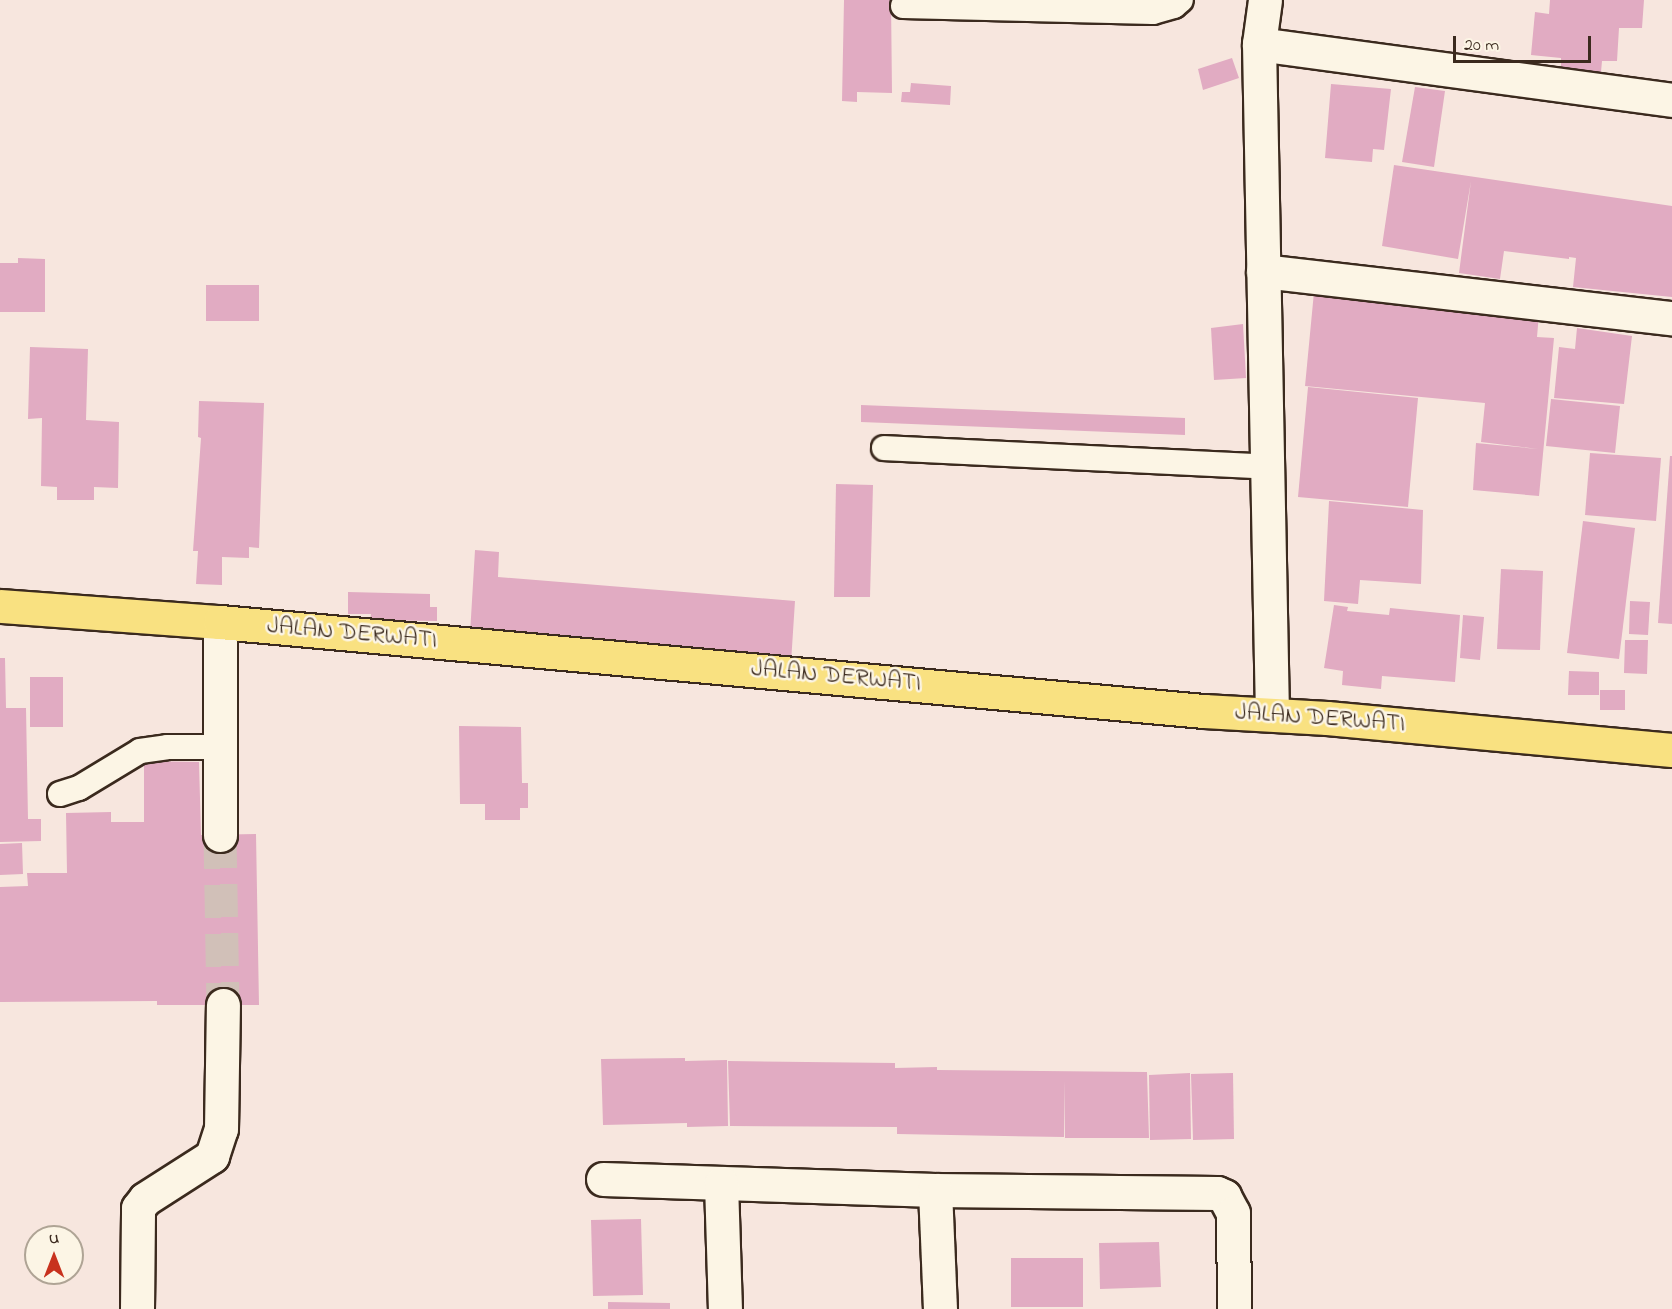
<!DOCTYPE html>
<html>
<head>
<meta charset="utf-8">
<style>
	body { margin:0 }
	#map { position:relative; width:1672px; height:1309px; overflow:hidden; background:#f7e6de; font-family:"Indie Flower",sans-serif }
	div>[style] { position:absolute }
	.building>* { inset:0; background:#e1abc2 }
	.street-tunnel>* { height:33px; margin-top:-16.5px; transform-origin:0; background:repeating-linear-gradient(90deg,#d1c0b8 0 33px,transparent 0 49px) }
	.roads { filter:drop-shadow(2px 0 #3b2a1e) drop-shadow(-2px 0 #3b2a1e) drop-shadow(0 2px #3b2a1e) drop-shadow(0 -2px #3b2a1e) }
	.lane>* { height:24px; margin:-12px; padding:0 12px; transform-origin:12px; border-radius:12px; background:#fcf5e5 }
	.street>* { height:33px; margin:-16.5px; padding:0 16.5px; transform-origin:16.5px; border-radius:16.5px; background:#fcf5e5 }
	.secondary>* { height:33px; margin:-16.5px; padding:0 16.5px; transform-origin:16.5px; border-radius:16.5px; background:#fcf5e5 }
	.primary>* { height:33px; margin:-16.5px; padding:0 16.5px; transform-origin:16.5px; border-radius:16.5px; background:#f9e181 }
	span { translate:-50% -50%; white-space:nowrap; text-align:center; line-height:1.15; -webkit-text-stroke:5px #fcf5e5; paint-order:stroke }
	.street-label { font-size:24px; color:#3b2a1e }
	.north { position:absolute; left:24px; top:1225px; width:60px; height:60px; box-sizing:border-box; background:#fcf5e5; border:2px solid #afa495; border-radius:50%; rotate:0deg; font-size:16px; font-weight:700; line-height:24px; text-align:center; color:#3b2a1e }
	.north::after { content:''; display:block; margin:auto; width:21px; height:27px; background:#c8321e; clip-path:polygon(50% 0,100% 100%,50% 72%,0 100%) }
	.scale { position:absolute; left:1453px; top:36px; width:138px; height:27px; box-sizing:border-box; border:3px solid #3b2a1e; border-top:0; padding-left:8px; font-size:18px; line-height:21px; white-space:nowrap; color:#3b2a1e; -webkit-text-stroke:4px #fcf5e5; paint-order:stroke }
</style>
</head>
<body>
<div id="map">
	<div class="building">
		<div style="clip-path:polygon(844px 0,891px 0,892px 93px,857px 92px,857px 102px,842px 101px)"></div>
		<div style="clip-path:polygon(1550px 0,1644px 0,1642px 28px,1619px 28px,1617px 61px,1602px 61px,1600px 83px,1561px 80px,1561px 58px,1531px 55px,1535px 12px,1549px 14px)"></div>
		<div style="clip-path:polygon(1232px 58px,1239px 78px,1203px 90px,1198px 69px)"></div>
		<div style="clip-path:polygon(911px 83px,951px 86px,950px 105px,901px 102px,902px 92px,910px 92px)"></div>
		<div style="clip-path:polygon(1331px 84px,1391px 89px,1384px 150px,1373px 149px,1372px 162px,1325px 158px)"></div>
		<div style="clip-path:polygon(1415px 87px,1445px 91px,1434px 167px,1402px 162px)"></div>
		<div style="clip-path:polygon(1394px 165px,1672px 206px,1672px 297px,1573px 287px,1576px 258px,1569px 257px,1569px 259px,1504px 251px,1500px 279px,1459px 273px,1471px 181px,1458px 259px,1382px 246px)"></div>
		<div style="clip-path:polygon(18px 258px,45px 259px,45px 312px,0 312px,0 263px,18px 263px)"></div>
		<div style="clip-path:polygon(206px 285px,259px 285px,259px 321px,206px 321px)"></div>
		<div style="clip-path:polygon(1314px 292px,1539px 314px,1537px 337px,1554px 338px,1539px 496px,1473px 490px,1476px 443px,1538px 449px,1481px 442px,1485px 403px,1305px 386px)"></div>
		<div style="clip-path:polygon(1243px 324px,1246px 378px,1214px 380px,1211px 328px)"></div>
		<div style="clip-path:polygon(1577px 328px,1632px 336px,1624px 404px,1554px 398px,1559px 347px,1575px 349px)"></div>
		<div style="clip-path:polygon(30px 347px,88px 349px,86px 420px,119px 422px,118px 488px,94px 487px,94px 500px,57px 500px,57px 487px,41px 486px,42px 418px,28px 419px)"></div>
		<div style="clip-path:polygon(1308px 387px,1418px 398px,1408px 507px,1298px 497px)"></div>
		<div style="clip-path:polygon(1551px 399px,1620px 406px,1615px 453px,1546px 446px)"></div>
		<div style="clip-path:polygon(199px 401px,264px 403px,259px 548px,249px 547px,249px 558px,222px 557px,222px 585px,196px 584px,198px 551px,193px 551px,201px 438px,198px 437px)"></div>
		<div style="clip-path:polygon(861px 405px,1185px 418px,1185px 435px,861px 422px)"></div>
		<div style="clip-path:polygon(1590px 453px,1661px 458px,1656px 521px,1585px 515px)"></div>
		<div style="clip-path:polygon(1670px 456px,1672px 456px,1672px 624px,1658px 623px)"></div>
		<div style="clip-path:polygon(836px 484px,873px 485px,870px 597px,834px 597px)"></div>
		<div style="clip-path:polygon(1329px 501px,1423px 510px,1421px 584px,1360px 580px,1358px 604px,1324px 601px)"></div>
		<div style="clip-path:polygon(1583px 521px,1635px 528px,1619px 659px,1567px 653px)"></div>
		<div style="clip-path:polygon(475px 550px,499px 552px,498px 577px,795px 601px,791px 663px,470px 634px)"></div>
		<div style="clip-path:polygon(1501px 569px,1543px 571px,1540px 650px,1497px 649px)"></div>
		<div style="clip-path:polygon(348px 592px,430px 594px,430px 607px,437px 607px,437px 621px,370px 620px,371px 614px,348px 614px)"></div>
		<div style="clip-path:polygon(1630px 601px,1650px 602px,1648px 635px,1629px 634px)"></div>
		<div style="clip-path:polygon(1334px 605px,1348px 607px,1347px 611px,1389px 615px,1390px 608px,1460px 615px,1455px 682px,1382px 676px,1381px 689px,1342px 685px,1343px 671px,1324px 668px)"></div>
		<div style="clip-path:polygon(1463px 615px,1484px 617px,1480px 660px,1460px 658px)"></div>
		<div style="clip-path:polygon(1625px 640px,1648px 640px,1647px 674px,1624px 673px)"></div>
		<div style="clip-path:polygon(0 658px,5px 658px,6px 708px,26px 708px,28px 819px,41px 819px,41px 841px,0 842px)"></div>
		<div style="clip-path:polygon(1569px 671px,1599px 672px,1599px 695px,1568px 695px)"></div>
		<div style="clip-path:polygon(30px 677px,63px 677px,63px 727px,30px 727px)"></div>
		<div style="clip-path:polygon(1600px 690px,1625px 690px,1625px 710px,1600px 710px)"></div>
		<div style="clip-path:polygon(459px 726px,521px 727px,522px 783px,528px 783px,528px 808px,520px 808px,520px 820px,485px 820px,485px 804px,460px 804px)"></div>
		<div style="clip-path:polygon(144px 761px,199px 762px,201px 835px,256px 834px,259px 1005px,157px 1005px,157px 1001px,0 1002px,0 887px,28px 886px,27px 873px,67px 873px,66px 813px,111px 812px,111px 822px,144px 822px)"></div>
		<div style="clip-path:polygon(22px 843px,23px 874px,0 875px,0 844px)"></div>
		<div style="clip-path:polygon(685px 1058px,685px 1061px,727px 1060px,728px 1126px,687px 1127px,687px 1123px,603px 1125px,601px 1059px)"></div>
		<div style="clip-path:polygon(728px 1061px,895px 1063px,895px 1068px,937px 1067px,937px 1070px,1147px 1072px,1149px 1138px,1065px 1138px,1064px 1080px,1064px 1137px,897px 1134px,897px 1127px,730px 1126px)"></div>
		<div style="clip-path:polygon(1190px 1073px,1191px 1139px,1150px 1140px,1149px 1075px)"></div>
		<div style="clip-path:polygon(1233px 1073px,1234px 1139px,1193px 1140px,1191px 1074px)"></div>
		<div style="clip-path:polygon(641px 1219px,643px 1295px,593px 1296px,591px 1220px)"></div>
		<div style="clip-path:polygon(1159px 1242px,1161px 1287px,1100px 1289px,1099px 1243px)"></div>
		<div style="clip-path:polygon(1011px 1258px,1083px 1258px,1083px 1307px,1011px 1307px)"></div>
		<div style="clip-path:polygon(608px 1302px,670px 1303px,670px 1309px,608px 1309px)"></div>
	</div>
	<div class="street-tunnel">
		<div style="left:220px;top:835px;width:170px;rotate:89deg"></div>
	</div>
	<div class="roads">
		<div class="lane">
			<div style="left:903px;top:6px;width:250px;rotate:1.4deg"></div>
			<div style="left:1153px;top:12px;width:22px;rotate:-16deg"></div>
			<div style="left:1174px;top:6px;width:9px;rotate:-41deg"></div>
			<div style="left:884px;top:448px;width:384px;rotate:2.8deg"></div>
			<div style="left:60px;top:794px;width:20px;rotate:-18deg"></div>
			<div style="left:79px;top:788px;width:71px;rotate:-31.2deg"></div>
			<div style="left:140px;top:751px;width:27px;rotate:-8deg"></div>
			<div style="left:167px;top:747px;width:53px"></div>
		</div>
		<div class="street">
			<div style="left:1259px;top:44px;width:417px;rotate:7.7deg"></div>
			<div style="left:1263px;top:271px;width:412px;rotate:6.6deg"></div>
			<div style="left:220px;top:622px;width:213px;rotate:90deg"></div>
			<div style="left:603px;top:1179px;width:332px;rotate:1.9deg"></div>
			<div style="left:935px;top:1190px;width:282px;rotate:0.6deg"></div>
			<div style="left:1217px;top:1193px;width:8px;rotate:23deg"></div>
			<div style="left:1224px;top:1196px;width:19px;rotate:62deg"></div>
			<div style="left:1233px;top:1213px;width:96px;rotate:89.4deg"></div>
			<div style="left:721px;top:1183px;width:126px;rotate:88.2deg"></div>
			<div style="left:935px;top:1190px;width:119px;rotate:87.6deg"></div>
			<div style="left:137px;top:1309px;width:101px;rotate:-89.4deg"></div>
			<div style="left:138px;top:1208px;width:11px;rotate:-52deg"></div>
			<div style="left:145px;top:1199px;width:80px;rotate:-32.7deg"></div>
			<div style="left:212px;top:1156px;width:28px;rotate:-72deg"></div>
			<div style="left:221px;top:1129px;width:124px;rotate:-89.1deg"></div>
		</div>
		<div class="secondary">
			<div style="left:1265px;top:0;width:44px;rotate:97.8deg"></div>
			<div style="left:1259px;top:44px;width:669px;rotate:88.89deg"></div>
		</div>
		<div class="primary">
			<div style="left:0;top:606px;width:221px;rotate:4.2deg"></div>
			<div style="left:220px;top:622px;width:988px;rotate:5.17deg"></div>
			<div style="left:1204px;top:711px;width:123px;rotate:3.3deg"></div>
			<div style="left:1327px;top:718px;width:346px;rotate:5.3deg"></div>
		</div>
	</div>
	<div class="street-label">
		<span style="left:352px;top:634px;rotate:5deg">JALAN DERWATI</span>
		<span style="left:836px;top:677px;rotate:5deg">JALAN DERWATI</span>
		<span style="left:1320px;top:719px;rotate:4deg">JALAN DERWATI</span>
	</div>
	<div class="north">U</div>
	<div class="scale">20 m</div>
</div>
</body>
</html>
